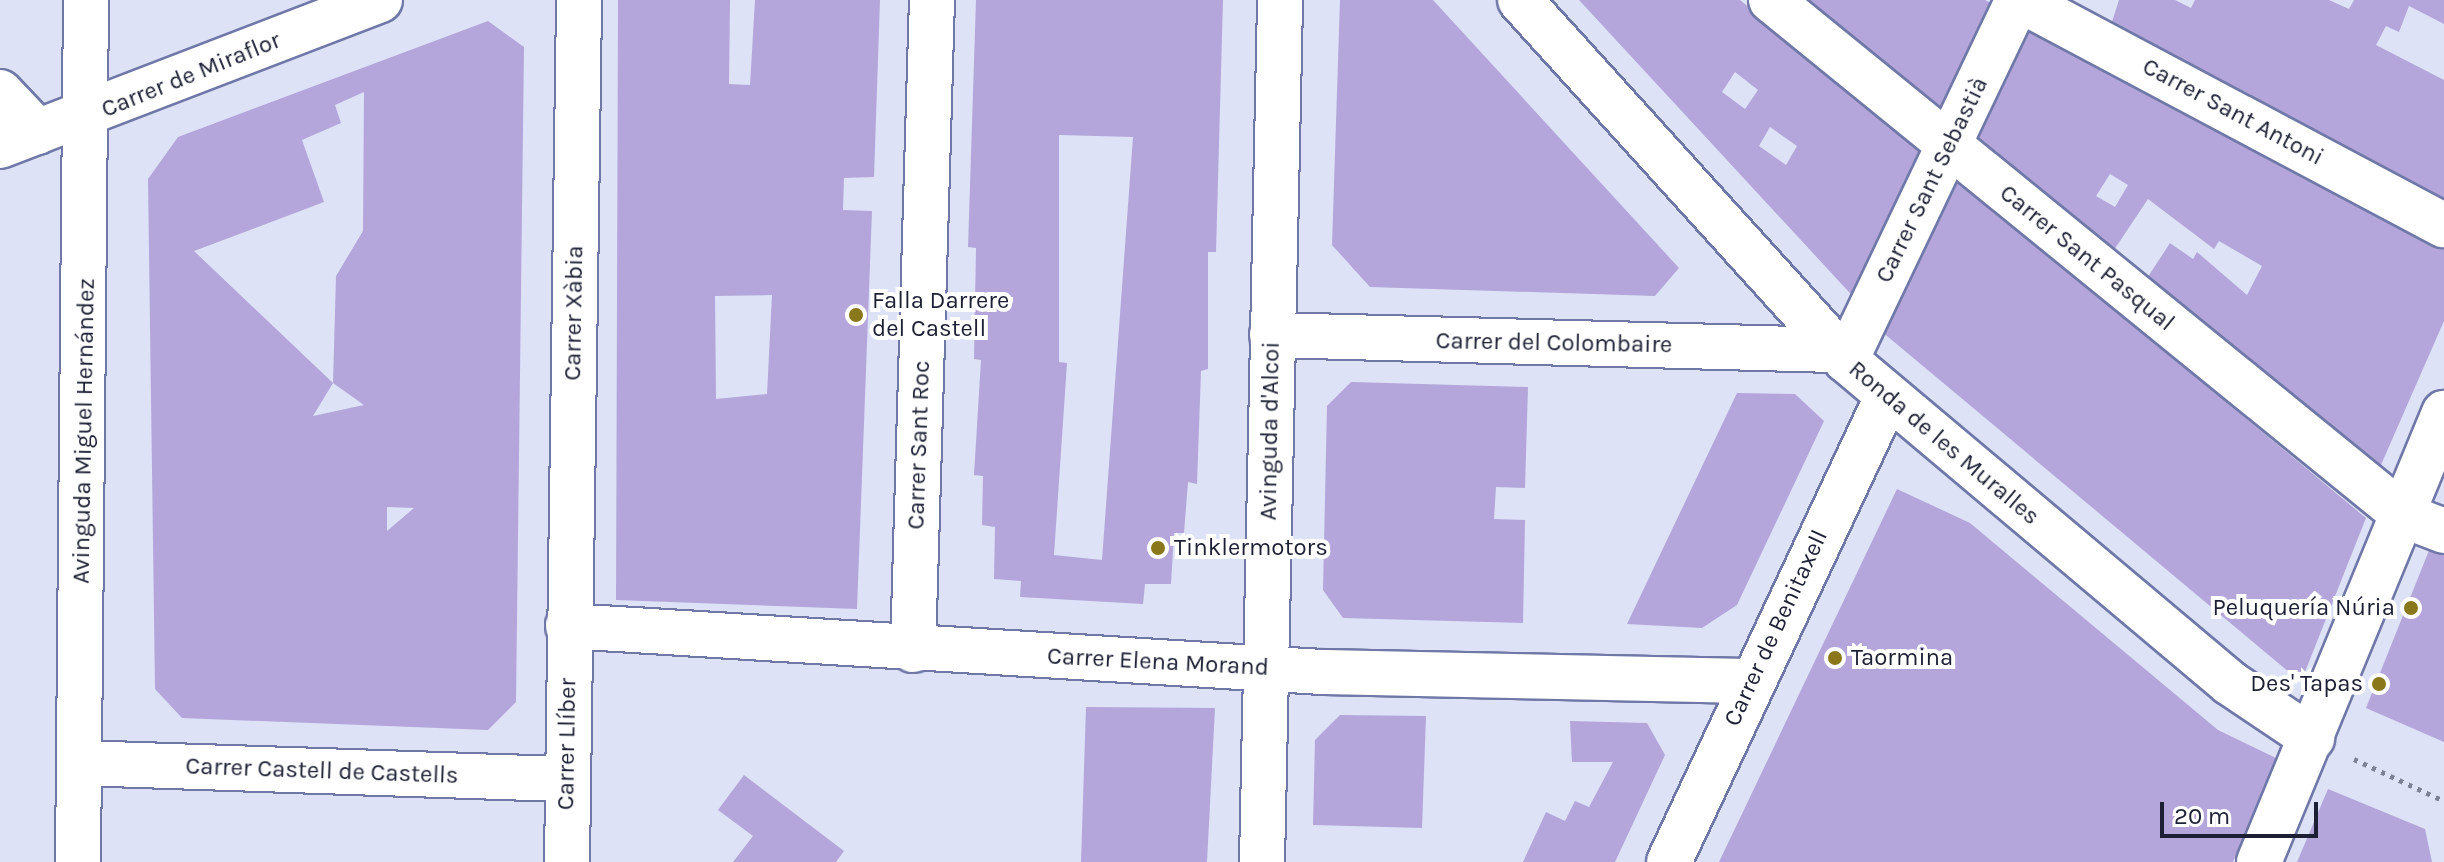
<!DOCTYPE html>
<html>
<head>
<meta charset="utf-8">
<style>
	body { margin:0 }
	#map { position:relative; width:2444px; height:862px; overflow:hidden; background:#dde2f7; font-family:Karla,sans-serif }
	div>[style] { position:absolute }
	.building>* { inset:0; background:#b4a6da }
	.path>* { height:5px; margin-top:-2.5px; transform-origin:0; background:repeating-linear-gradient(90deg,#7d8195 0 4px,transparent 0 10px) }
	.roads { filter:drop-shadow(2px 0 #7078a8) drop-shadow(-2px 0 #7078a8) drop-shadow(0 2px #7078a8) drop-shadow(0 -2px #7078a8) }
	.minor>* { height:44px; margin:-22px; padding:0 22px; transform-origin:22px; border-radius:22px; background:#fff }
	.major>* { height:44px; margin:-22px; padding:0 22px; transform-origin:22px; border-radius:22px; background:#fff }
	.dots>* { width:22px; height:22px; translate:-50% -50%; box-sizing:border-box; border:4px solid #fff; border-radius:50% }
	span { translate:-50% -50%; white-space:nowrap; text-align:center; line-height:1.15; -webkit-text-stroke:8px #fff; paint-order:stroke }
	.street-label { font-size:24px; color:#1d2034 }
	.poi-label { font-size:24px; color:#1d2034 }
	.left { translate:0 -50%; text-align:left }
	.right { translate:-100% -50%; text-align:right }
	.scale { position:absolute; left:2160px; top:802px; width:158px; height:36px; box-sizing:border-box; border:4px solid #1d2034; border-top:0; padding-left:10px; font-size:24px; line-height:28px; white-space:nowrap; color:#1d2034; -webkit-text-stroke:6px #fff; paint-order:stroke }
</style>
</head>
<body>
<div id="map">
	<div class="building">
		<div style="clip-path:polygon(evenodd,618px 0,730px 0,729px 84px,750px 85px,755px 0,880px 0,874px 177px,844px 178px,843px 210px,872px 211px,857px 609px,616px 600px,618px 0,772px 295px,767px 394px,716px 399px,715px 296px,772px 295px)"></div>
		<div style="clip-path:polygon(evenodd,976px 0,1223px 0,1216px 252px,1208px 252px,1208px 369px,1201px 371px,1197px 484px,1188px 482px,1184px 533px,1174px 533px,1171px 584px,1145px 584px,1143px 604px,1020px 597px,1021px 581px,994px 579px,995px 527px,982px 525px,983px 476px,974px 475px,981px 360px,974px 359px,976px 248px,968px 247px,976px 0,1059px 135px,1133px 137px,1102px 560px,1054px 555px,1067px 363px,1059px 362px,1059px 135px)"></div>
		<div style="clip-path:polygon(1340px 0,1433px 0,1679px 268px,1655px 296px,1370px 287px,1332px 245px)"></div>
		<div style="clip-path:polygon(evenodd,1579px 0,1740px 0,1929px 155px,1860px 304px,1579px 0,1735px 72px,1758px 90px,1745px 109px,1722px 92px,1735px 72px,1579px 0,1770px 127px,1797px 146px,1786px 165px,1759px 146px,1770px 127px)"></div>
		<div style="clip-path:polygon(1794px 0,1985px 0,1999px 7px,1944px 123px)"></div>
		<div style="clip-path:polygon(2119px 0,2175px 0,2191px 8px,2195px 0,2329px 0,2349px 9px,2354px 0,2444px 0,2444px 24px,2409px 6px,2399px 32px,2386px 26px,2376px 45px,2444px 80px,2444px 210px,2109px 31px)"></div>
		<div style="clip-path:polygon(evenodd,2023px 20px,2444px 250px,2444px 321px,2377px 474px,2142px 286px,2170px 243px,2193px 259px,2197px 252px,2247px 295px,2262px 266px,2219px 241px,2214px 249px,2148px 199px,2108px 259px,1964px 142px,2023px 20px,2110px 174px,2128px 185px,2115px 207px,2096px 196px,2110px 174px)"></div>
		<div style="clip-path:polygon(evenodd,488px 21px,524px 47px,516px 702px,488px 730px,182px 718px,155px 689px,148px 179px,178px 137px,488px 21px,364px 92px,363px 231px,336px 276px,333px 383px,364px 405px,313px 416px,333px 383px,194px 251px,324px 202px,302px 140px,341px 123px,335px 105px,364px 92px,488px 21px,387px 507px,414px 508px,387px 531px,387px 507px)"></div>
		<div style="clip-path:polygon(1949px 172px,2366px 518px,2301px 682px,1875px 326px)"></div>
		<div style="clip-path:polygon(1351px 382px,1528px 387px,1525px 488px,1496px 487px,1494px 519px,1525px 520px,1523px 623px,1343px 618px,1323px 590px,1327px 406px)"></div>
		<div style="clip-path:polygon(1737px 393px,1795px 394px,1824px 421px,1737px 605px,1702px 628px,1627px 624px)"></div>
		<div style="clip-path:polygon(1897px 489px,1970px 523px,2218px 730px,2278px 759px,2233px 862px,1719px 862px)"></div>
		<div style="clip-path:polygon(2432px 543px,2444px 548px,2444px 742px,2366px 708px)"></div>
		<div style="clip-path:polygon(1086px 707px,1215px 708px,1207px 862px,1081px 862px)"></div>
		<div style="clip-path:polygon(1340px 715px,1426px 716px,1422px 828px,1313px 825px,1315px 740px)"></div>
		<div style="clip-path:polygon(1570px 721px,1647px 723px,1665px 755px,1615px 862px,1523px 862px,1546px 812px,1565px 821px,1575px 801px,1589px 807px,1613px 762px,1572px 762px)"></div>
		<div style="clip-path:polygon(744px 775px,844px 851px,836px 862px,733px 862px,753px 836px,718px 810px)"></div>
		<div style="clip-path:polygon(2328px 789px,2425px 829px,2432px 862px,2297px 862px)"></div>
	</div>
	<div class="path">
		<div style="left:2354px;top:759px;width:99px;rotate:25deg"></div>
	</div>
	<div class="roads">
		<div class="minor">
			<div style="left:1520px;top:0;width:486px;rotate:47.8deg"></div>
			<div style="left:1846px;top:360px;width:502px;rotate:40.07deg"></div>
			<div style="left:2230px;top:683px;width:99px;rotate:33.9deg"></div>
			<div style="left:1771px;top:0;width:817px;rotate:39.14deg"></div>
			<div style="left:2405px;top:516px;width:42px;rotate:21deg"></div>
			<div style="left:2020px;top:0;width:480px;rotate:28deg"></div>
			<div style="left:0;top:92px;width:55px;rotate:46.5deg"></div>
			<div style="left:0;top:146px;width:407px;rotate:-21deg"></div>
			<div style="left:1272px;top:335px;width:563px;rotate:1.53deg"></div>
			<div style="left:1846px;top:360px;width:399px;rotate:-64.5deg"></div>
			<div style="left:568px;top:626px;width:756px;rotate:3.49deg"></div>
			<div style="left:1323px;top:672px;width:426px;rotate:1.2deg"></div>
			<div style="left:913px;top:650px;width:650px;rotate:-88.33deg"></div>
			<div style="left:79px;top:763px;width:486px;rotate:1.9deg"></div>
			<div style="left:567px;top:862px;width:862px;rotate:-89.2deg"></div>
			<div style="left:1262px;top:862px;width:862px;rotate:-88.8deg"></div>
			<div style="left:1669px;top:862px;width:514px;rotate:-64.88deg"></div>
			<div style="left:2259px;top:862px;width:486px;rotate:-67.6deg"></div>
		</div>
		<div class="major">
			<div style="left:78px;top:862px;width:862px;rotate:-89.47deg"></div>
		</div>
	</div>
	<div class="dots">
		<div style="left:856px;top:315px;background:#8a771b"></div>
		<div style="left:1158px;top:548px;background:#8a771b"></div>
		<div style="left:2411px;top:608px;background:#8a771b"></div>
		<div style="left:1835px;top:658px;background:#8a771b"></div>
		<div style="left:2379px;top:684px;background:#8a771b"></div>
	</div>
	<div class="street-label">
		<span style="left:191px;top:75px;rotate:-22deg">Carrer de Miraflor</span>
		<span style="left:2233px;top:112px;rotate:28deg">Carrer Sant Antoni</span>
		<span style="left:1932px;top:180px;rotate:-64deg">Carrer Sant Sebastià</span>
		<span style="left:2087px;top:258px;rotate:39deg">Carrer Sant Pasqual</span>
		<span style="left:574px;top:313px;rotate:-89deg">Carrer Xàbia</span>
		<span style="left:1554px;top:343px;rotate:1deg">Carrer del Colombaire</span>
		<span style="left:84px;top:431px;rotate:-89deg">Avinguda Miguel Hernández</span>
		<span style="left:1270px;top:431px;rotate:-89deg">Avinguda d'Alcoi</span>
		<span style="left:1944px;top:443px;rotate:40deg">Ronda de les Muralles</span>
		<span style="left:919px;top:445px;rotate:-88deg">Carrer Sant Roc</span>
		<span style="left:1776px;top:628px;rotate:-65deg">Carrer de Benitaxell</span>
		<span style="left:1158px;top:662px;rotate:3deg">Carrer Elena Morand</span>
		<span style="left:567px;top:744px;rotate:-89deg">Carrer Llíber</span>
		<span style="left:322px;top:771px;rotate:2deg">Carrer Castell de Castells</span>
	</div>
	<div class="poi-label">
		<span class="left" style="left:872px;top:315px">Falla Darrere<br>del Castell</span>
		<span class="left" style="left:1174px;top:548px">Tinklermotors</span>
		<span class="right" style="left:2395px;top:608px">Peluquería Núria</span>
		<span class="left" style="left:1851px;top:658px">Taormina</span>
		<span class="right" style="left:2363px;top:684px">Des' Tapas</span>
	</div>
	<div class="scale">20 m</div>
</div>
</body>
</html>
